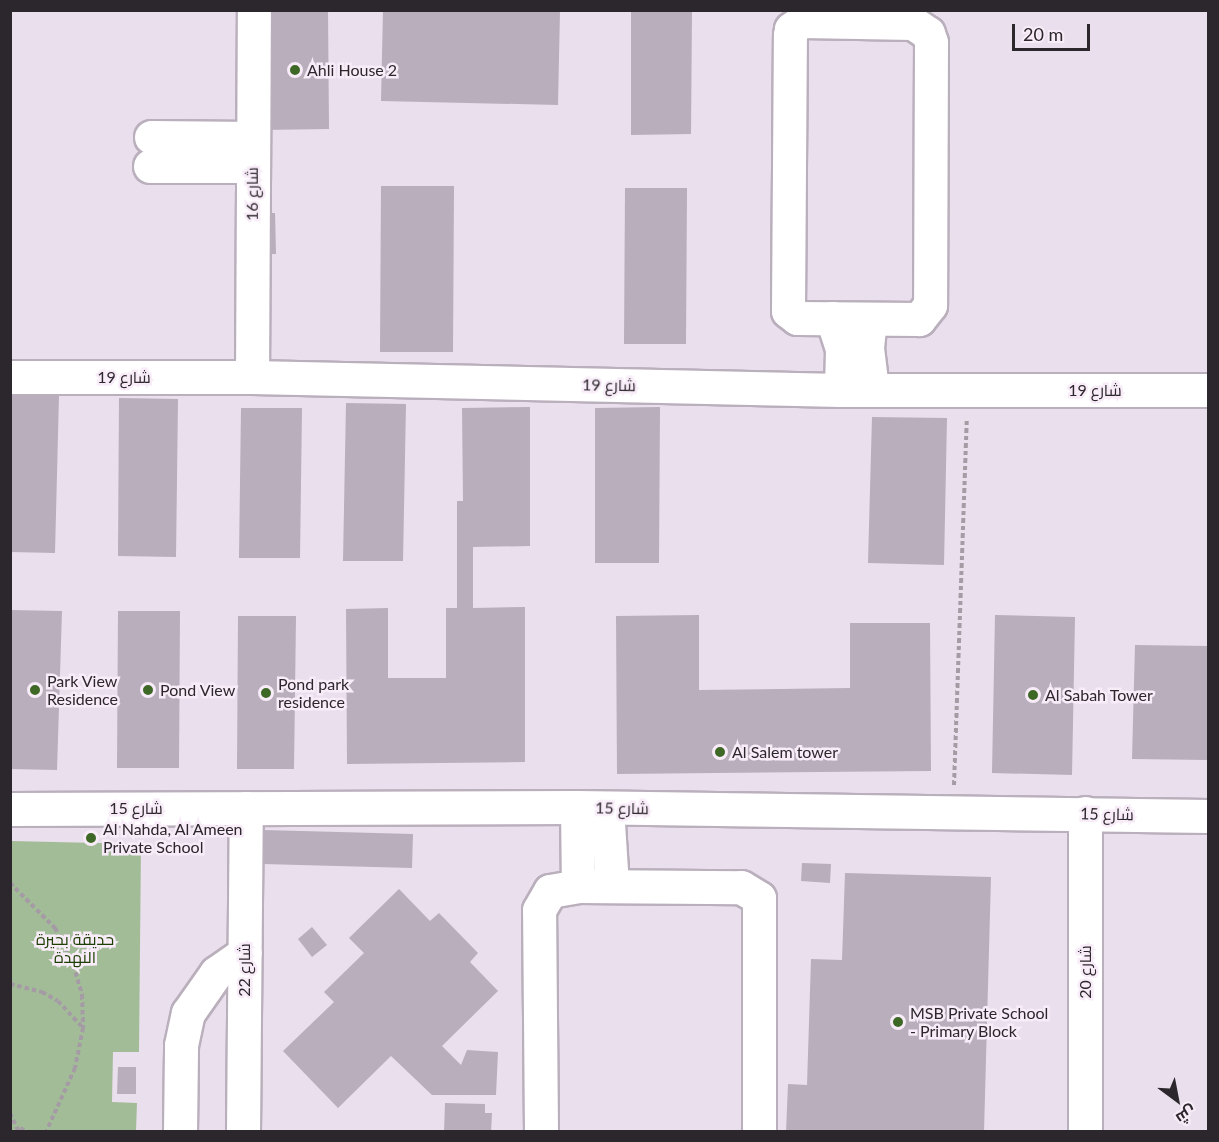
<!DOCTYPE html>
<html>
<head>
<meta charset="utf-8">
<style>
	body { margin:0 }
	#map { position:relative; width:1219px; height:1142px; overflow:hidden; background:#eadfec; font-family:Lato,Cairo,sans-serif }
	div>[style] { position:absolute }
	.green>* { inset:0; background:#a3bc98 }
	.building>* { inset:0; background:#b9aebb }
	.path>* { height:4px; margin-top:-2px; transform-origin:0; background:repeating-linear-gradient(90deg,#a49ba5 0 4.5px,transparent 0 7.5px) }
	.roads { filter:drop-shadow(2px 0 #baafbc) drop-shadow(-2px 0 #baafbc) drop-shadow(0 2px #baafbc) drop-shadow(0 -2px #baafbc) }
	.minor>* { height:33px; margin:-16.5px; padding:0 16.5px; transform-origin:16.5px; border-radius:16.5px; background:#fff }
	.dots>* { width:16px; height:16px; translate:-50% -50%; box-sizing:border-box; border:3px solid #f8ecf9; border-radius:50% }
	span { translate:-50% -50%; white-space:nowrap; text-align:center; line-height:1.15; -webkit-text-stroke:5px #f8ecf9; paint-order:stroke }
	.poi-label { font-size:16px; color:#2c272c }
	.left { translate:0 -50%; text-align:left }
	.street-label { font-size:16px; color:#2c272c }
	.park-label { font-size:16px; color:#1d4002 }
	.frame { position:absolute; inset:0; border:12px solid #2c272c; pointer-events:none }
	.north { position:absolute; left:1147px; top:1070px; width:60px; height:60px; -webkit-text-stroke:4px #f8ecf9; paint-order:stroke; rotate:148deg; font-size:16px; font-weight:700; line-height:24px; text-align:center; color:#2c272c }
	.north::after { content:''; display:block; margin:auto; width:21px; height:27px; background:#2c272c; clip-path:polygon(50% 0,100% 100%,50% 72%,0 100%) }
	.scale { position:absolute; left:1012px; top:24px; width:78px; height:27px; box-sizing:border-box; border:3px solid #2c272c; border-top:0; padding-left:8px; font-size:18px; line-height:21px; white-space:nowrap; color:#2c272c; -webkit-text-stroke:4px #f8ecf9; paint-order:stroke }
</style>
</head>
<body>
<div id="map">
	<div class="green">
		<div style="clip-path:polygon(11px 841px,141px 844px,139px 1052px,113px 1052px,112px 1102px,137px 1103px,136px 1131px,11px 1131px)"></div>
	</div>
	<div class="building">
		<div style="clip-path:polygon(261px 10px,328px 10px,329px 129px,261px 130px)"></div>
		<div style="clip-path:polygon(383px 10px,560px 10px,558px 105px,381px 101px)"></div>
		<div style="clip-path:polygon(631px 10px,692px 10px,691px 134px,631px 135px)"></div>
		<div style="clip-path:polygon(381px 186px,454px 186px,453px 352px,380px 352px)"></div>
		<div style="clip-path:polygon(625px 188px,687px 188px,686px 344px,624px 344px)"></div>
		<div style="clip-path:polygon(261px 213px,275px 213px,276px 254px,262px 254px)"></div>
		<div style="clip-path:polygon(10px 395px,59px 395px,55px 553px,10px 552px)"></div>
		<div style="clip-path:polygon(119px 398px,178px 399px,176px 557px,118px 556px)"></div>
		<div style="clip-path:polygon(346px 403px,406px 404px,403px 561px,343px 561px)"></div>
		<div style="clip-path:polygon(530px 407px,530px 546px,473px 547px,473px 608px,525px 607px,525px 762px,347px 764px,346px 609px,388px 608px,388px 678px,446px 678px,446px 608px,457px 608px,457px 501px,463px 501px,462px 408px)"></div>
		<div style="clip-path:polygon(660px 407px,659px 563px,595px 563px,595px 408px)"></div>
		<div style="clip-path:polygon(241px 408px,302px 408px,300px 558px,239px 558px)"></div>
		<div style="clip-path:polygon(872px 417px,947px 418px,944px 565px,868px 563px)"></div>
		<div style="clip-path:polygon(10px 610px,62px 611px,57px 770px,10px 769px)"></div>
		<div style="clip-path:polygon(118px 611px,180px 611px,179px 768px,117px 768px)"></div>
		<div style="clip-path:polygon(699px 615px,699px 690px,850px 688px,850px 623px,930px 623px,931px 771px,617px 774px,616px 616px)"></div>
		<div style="clip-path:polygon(995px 615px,1075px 617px,1072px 775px,992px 773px)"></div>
		<div style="clip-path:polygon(238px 616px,296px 616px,294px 769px,237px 769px)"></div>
		<div style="clip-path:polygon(1135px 645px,1208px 646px,1208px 760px,1132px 759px)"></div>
		<div style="clip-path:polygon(264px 830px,413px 834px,412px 868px,263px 864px)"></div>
		<div style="clip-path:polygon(802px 863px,831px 864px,830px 883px,801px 881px)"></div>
		<div style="clip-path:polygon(845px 873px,991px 877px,984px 1132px,786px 1132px,788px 1084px,807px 1085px,811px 959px,842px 960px)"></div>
		<div style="clip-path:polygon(399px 889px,430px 921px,439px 913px,478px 953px,470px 962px,498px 991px,442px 1046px,461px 1065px,467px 1050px,498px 1052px,496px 1095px,432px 1095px,391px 1056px,338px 1108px,283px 1051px,334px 1002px,324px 992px,364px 953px,349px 938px)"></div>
		<div style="clip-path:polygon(312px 927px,327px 945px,312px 957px,298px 939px)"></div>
		<div style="clip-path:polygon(118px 1067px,136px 1067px,136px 1094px,117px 1094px)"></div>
		<div style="clip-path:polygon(445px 1103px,485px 1104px,485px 1113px,492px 1113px,491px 1132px,444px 1132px)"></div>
	</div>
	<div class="path">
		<div style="left:954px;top:785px;width:367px;rotate:-88deg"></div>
		<div style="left:10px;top:883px;width:64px;rotate:45deg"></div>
		<div style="left:55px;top:928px;width:34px;rotate:62deg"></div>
		<div style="left:71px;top:958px;width:39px;rotate:73deg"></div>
		<div style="left:82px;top:995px;width:33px;rotate:88deg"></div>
		<div style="left:83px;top:1028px;width:41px;rotate:101.3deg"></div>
		<div style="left:75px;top:1068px;width:70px;rotate:114.4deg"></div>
		<div style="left:10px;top:984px;width:33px;rotate:14deg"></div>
		<div style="left:42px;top:992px;width:18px;rotate:29deg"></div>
		<div style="left:58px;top:1001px;width:35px;rotate:47deg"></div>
		<div style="left:10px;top:1113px;width:21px;rotate:65deg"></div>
		<div style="left:20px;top:1128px;width:10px;rotate:24deg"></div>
	</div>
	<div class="roads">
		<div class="minor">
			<div style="left:802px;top:21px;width:111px;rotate:1deg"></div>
			<div style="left:913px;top:23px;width:18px;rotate:34deg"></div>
			<div style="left:928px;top:33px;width:9px;rotate:72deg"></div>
			<div style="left:931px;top:42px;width:263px;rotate:90.2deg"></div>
			<div style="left:930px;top:305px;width:18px;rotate:128deg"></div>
			<div style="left:919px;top:319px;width:122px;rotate:-179.5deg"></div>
			<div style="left:797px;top:318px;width:11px;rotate:-142deg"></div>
			<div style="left:788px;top:311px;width:276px;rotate:-89.6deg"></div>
			<div style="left:790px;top:35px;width:6px;rotate:-81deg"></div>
			<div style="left:791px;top:29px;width:14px;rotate:-36deg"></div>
			<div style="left:151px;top:137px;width:102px;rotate:0.6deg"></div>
			<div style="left:150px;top:166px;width:102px"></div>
			<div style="left:832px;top:318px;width:33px;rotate:72deg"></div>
			<div style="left:842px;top:349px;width:41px;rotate:91.4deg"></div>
			<div style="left:870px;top:319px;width:29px;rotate:96deg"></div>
			<div style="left:867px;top:348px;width:41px;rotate:83deg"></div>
			<div style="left:10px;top:377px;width:242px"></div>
			<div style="left:252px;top:377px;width:589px;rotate:1.26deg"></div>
			<div style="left:841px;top:390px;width:367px"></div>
			<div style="left:252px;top:377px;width:367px;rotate:-89.7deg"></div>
			<div style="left:577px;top:807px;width:79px;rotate:89.3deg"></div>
			<div style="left:607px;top:808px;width:78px;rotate:86.3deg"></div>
			<div style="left:10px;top:809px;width:567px;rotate:-0.2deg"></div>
			<div style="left:577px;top:807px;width:631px;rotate:0.82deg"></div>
			<div style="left:180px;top:1132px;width:87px;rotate:-89.3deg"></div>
			<div style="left:181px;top:1045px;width:33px;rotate:-78deg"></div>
			<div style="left:188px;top:1013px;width:49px;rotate:-55deg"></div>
			<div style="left:216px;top:973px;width:35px;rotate:-35deg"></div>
			<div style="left:243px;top:1132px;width:324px;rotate:-89.5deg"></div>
			<div style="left:541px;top:1132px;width:222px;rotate:-90.5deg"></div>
			<div style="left:539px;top:910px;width:22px;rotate:-60deg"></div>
			<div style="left:550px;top:891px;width:28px;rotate:-10deg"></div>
			<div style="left:578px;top:886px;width:163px;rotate:0.4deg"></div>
			<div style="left:741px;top:887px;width:21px;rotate:31deg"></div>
			<div style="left:759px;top:898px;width:234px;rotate:90deg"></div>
			<div style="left:1085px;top:1132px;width:319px;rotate:-90deg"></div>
		</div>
	</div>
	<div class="dots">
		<div style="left:295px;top:70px;background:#3e6825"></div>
		<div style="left:35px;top:690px;background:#3e6825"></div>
		<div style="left:148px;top:690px;background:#3e6825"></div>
		<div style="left:266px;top:693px;background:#3e6825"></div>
		<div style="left:1033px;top:695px;background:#3e6825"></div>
		<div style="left:720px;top:752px;background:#3e6825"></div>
		<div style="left:91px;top:838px;background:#3e6825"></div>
		<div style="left:898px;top:1022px;background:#3e6825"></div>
	</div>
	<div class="poi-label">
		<span class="left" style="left:307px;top:70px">Ahli House 2</span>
		<span class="left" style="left:47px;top:690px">Park View<br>Residence</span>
		<span class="left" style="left:278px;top:693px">Pond park<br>residence</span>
		<span class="left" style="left:160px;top:690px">Pond View</span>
		<span class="left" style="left:1045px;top:695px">Al Sabah Tower</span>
		<span class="left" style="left:732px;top:752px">Al Salem tower</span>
		<span class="left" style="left:103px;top:838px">Al Nahda, Al Ameen<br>Private School</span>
		<span class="left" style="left:910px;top:1022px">MSB Private School<br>- Primary Block</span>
	</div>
	<div class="street-label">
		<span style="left:252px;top:194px;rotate:-90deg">شارع 16</span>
		<span style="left:124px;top:377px">شارع 19</span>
		<span style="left:609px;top:385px;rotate:1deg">شارع 19</span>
		<span style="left:1095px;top:390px">شارع 19</span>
		<span style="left:136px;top:808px">شارع 15</span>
		<span style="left:622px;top:808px;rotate:1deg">شارع 15</span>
		<span style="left:1107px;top:814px;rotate:1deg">شارع 15</span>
		<span style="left:244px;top:970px;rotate:-90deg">شارع 22</span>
		<span style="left:1085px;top:972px;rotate:-90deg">شارع 20</span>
	</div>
	<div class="park-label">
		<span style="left:75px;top:948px">حديقة بحيرة<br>النهدة</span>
	</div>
	<div class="frame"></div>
	<div class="north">ش</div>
	<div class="scale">20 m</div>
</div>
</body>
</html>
